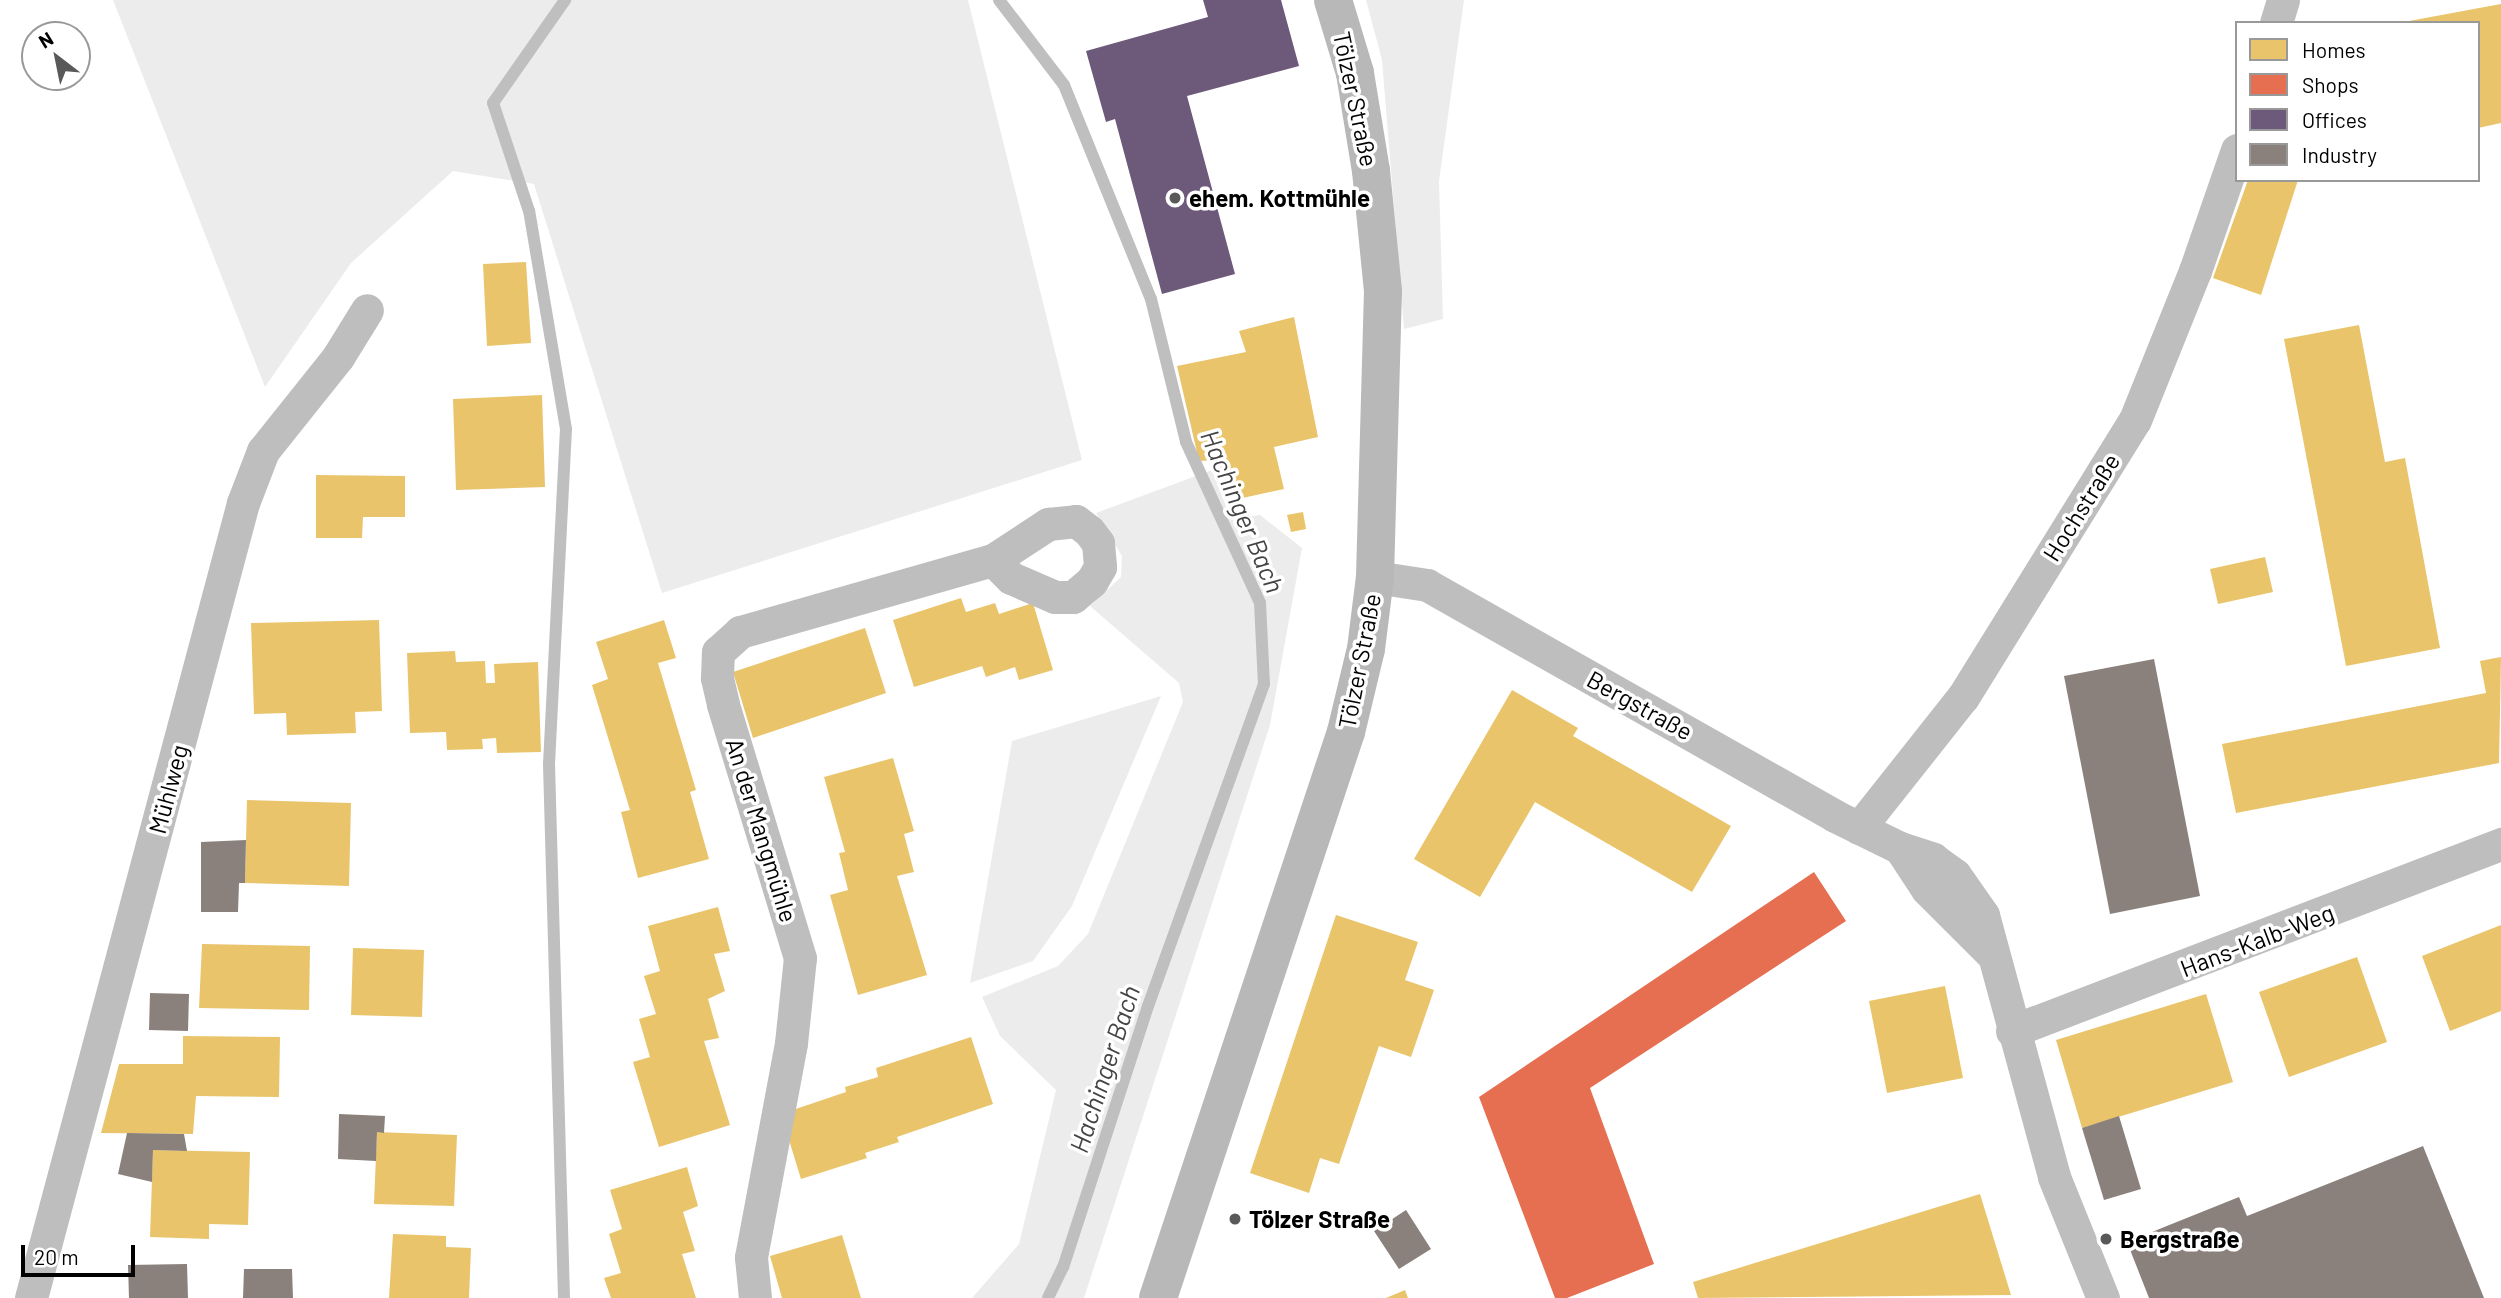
<!DOCTYPE html>
<html>
<head>
<meta charset="utf-8">
<style>
	body { margin:0 }
	#map { position:relative; width:2501px; height:1298px; overflow:hidden; background:#fff; font-family:Barlow,sans-serif }
	div>[style] { position:absolute }
	.green>* { inset:0; background:#ececec }
	.homes>* { inset:0; background:#e9c46a }
	.shops>* { inset:0; background:#e76f51 }
	.offices>* { inset:0; background:#6d597a }
	.industry>* { inset:0; background:#8a817c }
	.stream>* { height:12px; margin:-6px; padding:0 6px; transform-origin:6px; border-radius:6px; background:#bfbfbf }
	.minor>* { height:33px; margin:-16.5px; padding:0 16.5px; transform-origin:16.5px; border-radius:16.5px; background:#bebebe }
	.secondary>* { height:38px; margin:-19px; padding:0 19px; transform-origin:19px; border-radius:19px; background:#b8b8b8 }
	.dots>* { width:19px; height:19px; translate:-50% -50%; box-sizing:border-box; border:4px solid #fff; border-radius:50% }
	span { translate:-50% -50%; white-space:nowrap; text-align:center; line-height:1.15; -webkit-text-stroke:7px #fff; paint-order:stroke }
	.street-label { font-size:24px; color:#000 }
	.poi-label { font-size:24px; color:#000; font-weight:700 }
	.left { translate:0 -50%; text-align:left }
	.water-label { font-size:26px; color:#444; font-style:italic }
	.legend { position:absolute; left:2235px; top:21px; width:245px; height:161px; box-sizing:border-box; background:#fff; border:2px solid #999; margin:0; padding:9px 12px; list-style:none; font-size:21px; color:#000 }
	.legend li { display:flex; align-items:center; gap:14px; height:35px }
	.legend b { width:35px; border:2px solid #999 }
	.north { position:absolute; left:21px; top:21px; width:70px; height:70px; box-sizing:border-box; background:#fff; border:2px solid #999; border-radius:50%; rotate:328deg; font-size:19px; font-weight:700; line-height:28px; text-align:center; color:#000 }
	.north::after { content:''; display:block; margin:auto; width:24px; height:32px; background:#595959; clip-path:polygon(50% 0,100% 100%,50% 72%,0 100%) }
	.scale { position:absolute; left:21px; top:1245px; width:114px; height:32px; box-sizing:border-box; border:4px solid #000; border-top:0; padding-left:9px; font-size:21px; line-height:24px; white-space:nowrap; color:#000; -webkit-text-stroke:5px #fff; paint-order:stroke }
</style>
</head>
<body>
<div id="map">
	<div class="green">
		<div style="clip-path:polygon(113px 0,968px 0,1082px 460px,662px 593px,534px 184px,453px 171px,351px 263px,265px 387px)"></div>
		<div style="clip-path:polygon(1366px 0,1464px 0,1439px 181px,1443px 319px,1404px 329px,1382px 60px)"></div>
		<div style="clip-path:polygon(1212px 470px,1231px 519px,1260px 515px,1302px 548px,1270px 725px,1084px 1298px,972px 1298px,1019px 1244px,1056px 1090px,1000px 1036px,982px 997px,1058px 966px,1088px 934px,1183px 702px,1179px 683px,1090px 606px,1121px 577px,1122px 556px,1096px 513px)"></div>
		<div style="clip-path:polygon(1161px 696px,1072px 906px,1033px 961px,970px 983px,1012px 741px)"></div>
	</div>
	<div class="homes">
		<div style="clip-path:polygon(2501px 4px,2501px 123px,2478px 128px,2478px 23px,2409px 21px)"></div>
		<div style="clip-path:polygon(2248px 180px,2298px 180px,2261px 295px,2213px 278px)"></div>
		<div style="clip-path:polygon(526px 262px,531px 343px,487px 346px,483px 264px)"></div>
		<div style="clip-path:polygon(1294px 317px,1318px 437px,1274px 447px,1284px 489px,1229px 501px,1217px 460px,1199px 461px,1177px 366px,1246px 352px,1239px 331px)"></div>
		<div style="clip-path:polygon(2359px 325px,2385px 462px,2405px 458px,2440px 648px,2346px 666px,2284px 339px)"></div>
		<div style="clip-path:polygon(542px 395px,545px 487px,456px 490px,453px 399px)"></div>
		<div style="clip-path:polygon(316px 475px,405px 476px,405px 517px,363px 517px,362px 538px,316px 538px)"></div>
		<div style="clip-path:polygon(1303px 512px,1306px 529px,1291px 532px,1287px 515px)"></div>
		<div style="clip-path:polygon(2265px 557px,2273px 592px,2218px 604px,2210px 569px)"></div>
		<div style="clip-path:polygon(961px 598px,966px 612px,995px 603px,999px 614px,1033px 603px,1053px 670px,1019px 680px,1015px 667px,986px 677px,982px 666px,914px 687px,893px 620px)"></div>
		<div style="clip-path:polygon(379px 620px,382px 711px,355px 712px,356px 733px,287px 735px,286px 713px,254px 714px,251px 623px)"></div>
		<div style="clip-path:polygon(664px 620px,676px 658px,658px 663px,696px 790px,690px 792px,709px 859px,638px 878px,621px 812px,630px 810px,592px 685px,608px 679px,596px 642px)"></div>
		<div style="clip-path:polygon(865px 628px,886px 693px,753px 738px,733px 672px)"></div>
		<div style="clip-path:polygon(455px 651px,456px 662px,485px 661px,486px 683px,495px 683px,494px 664px,538px 662px,541px 752px,497px 753px,496px 738px,482px 739px,483px 749px,447px 750px,446px 732px,410px 733px,407px 653px)"></div>
		<div style="clip-path:polygon(2501px 657px,2499px 763px,2236px 813px,2222px 744px,2486px 693px,2480px 661px)"></div>
		<div style="clip-path:polygon(1512px 690px,1578px 728px,1573px 736px,1731px 826px,1692px 892px,1535px 802px,1480px 897px,1414px 859px)"></div>
		<div style="clip-path:polygon(893px 758px,914px 831px,904px 834px,914px 872px,897px 876px,927px 975px,858px 995px,830px 895px,848px 890px,839px 853px,845px 852px,824px 777px)"></div>
		<div style="clip-path:polygon(247px 800px,351px 803px,349px 886px,245px 883px)"></div>
		<div style="clip-path:polygon(718px 907px,730px 951px,714px 954px,725px 991px,708px 999px,719px 1038px,704px 1041px,730px 1125px,659px 1147px,633px 1062px,650px 1057px,639px 1019px,656px 1014px,644px 976px,660px 971px,648px 926px)"></div>
		<div style="clip-path:polygon(1336px 915px,1418px 942px,1405px 980px,1434px 990px,1411px 1057px,1379px 1046px,1339px 1164px,1320px 1158px,1309px 1193px,1250px 1173px)"></div>
		<div style="clip-path:polygon(2501px 925px,2501px 1011px,2450px 1031px,2422px 956px)"></div>
		<div style="clip-path:polygon(202px 944px,310px 946px,309px 1010px,199px 1008px)"></div>
		<div style="clip-path:polygon(353px 948px,424px 950px,422px 1017px,351px 1015px)"></div>
		<div style="clip-path:polygon(2357px 957px,2387px 1042px,2289px 1077px,2259px 992px)"></div>
		<div style="clip-path:polygon(1945px 986px,1963px 1078px,1887px 1093px,1869px 1001px)"></div>
		<div style="clip-path:polygon(2206px 994px,2233px 1082px,2082px 1128px,2056px 1040px)"></div>
		<div style="clip-path:polygon(183px 1036px,280px 1037px,279px 1097px,196px 1096px,193px 1134px,101px 1133px,119px 1064px,183px 1064px)"></div>
		<div style="clip-path:polygon(971px 1037px,993px 1104px,897px 1137px,899px 1142px,865px 1153px,867px 1158px,801px 1179px,781px 1114px,846px 1092px,845px 1087px,878px 1077px,876px 1068px)"></div>
		<div style="clip-path:polygon(377px 1132px,457px 1135px,454px 1206px,374px 1204px)"></div>
		<div style="clip-path:polygon(153px 1150px,250px 1152px,248px 1225px,209px 1224px,209px 1239px,150px 1237px)"></div>
		<div style="clip-path:polygon(687px 1167px,698px 1206px,683px 1212px,695px 1251px,682px 1254px,696px 1298px,611px 1298px,604px 1278px,621px 1273px,609px 1234px,622px 1229px,610px 1190px)"></div>
		<div style="clip-path:polygon(1980px 1194px,2011px 1295px,1698px 1298px,1693px 1282px)"></div>
		<div style="clip-path:polygon(393px 1234px,446px 1236px,446px 1247px,471px 1248px,469px 1298px,389px 1298px)"></div>
		<div style="clip-path:polygon(842px 1235px,861px 1298px,782px 1298px,770px 1256px)"></div>
		<div style="clip-path:polygon(1405px 1290px,1408px 1298px,1386px 1298px)"></div>
	</div>
	<div class="shops">
		<div style="clip-path:polygon(1814px 872px,1846px 921px,1590px 1088px,1654px 1264px,1567px 1298px,1555px 1298px,1479px 1097px)"></div>
	</div>
	<div class="offices">
		<div style="clip-path:polygon(1203px 0,1281px 0,1299px 66px,1187px 96px,1235px 274px,1162px 294px,1115px 119px,1106px 122px,1086px 51px,1208px 17px)"></div>
	</div>
	<div class="industry">
		<div style="clip-path:polygon(2154px 659px,2200px 896px,2110px 914px,2064px 676px)"></div>
		<div style="clip-path:polygon(246px 840px,245px 883px,239px 883px,238px 912px,201px 912px,201px 842px)"></div>
		<div style="clip-path:polygon(150px 993px,189px 994px,188px 1031px,149px 1030px)"></div>
		<div style="clip-path:polygon(339px 1114px,385px 1116px,384px 1133px,377px 1132px,376px 1161px,338px 1159px)"></div>
		<div style="clip-path:polygon(2119px 1116px,2141px 1189px,2104px 1200px,2082px 1128px)"></div>
		<div style="clip-path:polygon(127px 1133px,184px 1134px,187px 1151px,153px 1150px,152px 1182px,118px 1174px)"></div>
		<div style="clip-path:polygon(2423px 1146px,2484px 1298px,2149px 1298px,2127px 1242px,2239px 1197px,2247px 1216px)"></div>
		<div style="clip-path:polygon(1406px 1210px,1431px 1249px,1399px 1269px,1374px 1231px)"></div>
		<div style="clip-path:polygon(187px 1264px,188px 1298px,129px 1298px,128px 1265px)"></div>
		<div style="clip-path:polygon(244px 1269px,292px 1269px,293px 1298px,243px 1298px)"></div>
	</div>
	<div class="stream">
		<div style="left:999px;top:0;width:107px;rotate:52.6deg"></div>
		<div style="left:1064px;top:85px;width:231px;rotate:67.9deg"></div>
		<div style="left:1151px;top:299px;width:147px;rotate:76.2deg"></div>
		<div style="left:1186px;top:442px;width:177px;rotate:65.3deg"></div>
		<div style="left:1260px;top:603px;width:81px;rotate:87.2deg"></div>
		<div style="left:1264px;top:684px;width:342px;rotate:109.8deg"></div>
		<div style="left:1148px;top:1006px;width:274px;rotate:108deg"></div>
		<div style="left:1063px;top:1267px;width:34px;rotate:116deg"></div>
		<div style="left:564px;top:1298px;width:534px;rotate:-91.61deg"></div>
		<div style="left:549px;top:764px;width:335px;rotate:-87.1deg"></div>
		<div style="left:566px;top:429px;width:221px;rotate:-99.6deg"></div>
		<div style="left:529px;top:211px;width:114px;rotate:-108.4deg"></div>
		<div style="left:493px;top:103px;width:126px;rotate:-55deg"></div>
	</div>
	<div class="minor">
		<div style="left:2276px;top:23px;width:24px;rotate:-73deg"></div>
		<div style="left:1375px;top:577px;width:53px;rotate:8.7deg"></div>
		<div style="left:1427px;top:585px;width:469px;rotate:29.5deg"></div>
		<div style="left:1835px;top:816px;width:72px;rotate:26.2deg"></div>
		<div style="left:1900px;top:848px;width:35px;rotate:18deg"></div>
		<div style="left:1933px;top:859px;width:27px;rotate:36deg"></div>
		<div style="left:1955px;top:875px;width:49px;rotate:55deg"></div>
		<div style="left:1983px;top:915px;width:271px;rotate:74.8deg"></div>
		<div style="left:2054px;top:1177px;width:131px;rotate:68deg"></div>
		<div style="left:1859px;top:828px;width:167px;rotate:-51.6deg"></div>
		<div style="left:1963px;top:697px;width:326px;rotate:-58.2deg"></div>
		<div style="left:2135px;top:420px;width:161px;rotate:-68.1deg"></div>
		<div style="left:2195px;top:271px;width:128px;rotate:-70.9deg"></div>
		<div style="left:1900px;top:848px;width:49px;rotate:56.6deg"></div>
		<div style="left:1927px;top:889px;width:91px;rotate:45deg"></div>
		<div style="left:2012px;top:1031px;width:524px;rotate:-20.93deg"></div>
		<div style="left:31px;top:1298px;width:823px;rotate:-75.07deg"></div>
		<div style="left:243px;top:503px;width:56px;rotate:-69deg"></div>
		<div style="left:263px;top:451px;width:120px;rotate:-51.4deg"></div>
		<div style="left:338px;top:357px;width:55px;rotate:-58.3deg"></div>
		<div style="left:755px;top:1298px;width:41px;rotate:-95.6deg"></div>
		<div style="left:751px;top:1257px;width:218px;rotate:-79.4deg"></div>
		<div style="left:791px;top:1043px;width:85px;rotate:-84deg"></div>
		<div style="left:800px;top:958px;width:265px;rotate:-106.9deg"></div>
		<div style="left:723px;top:704px;width:27px;rotate:-103deg"></div>
		<div style="left:717px;top:678px;width:26px;rotate:-88deg"></div>
		<div style="left:718px;top:652px;width:30px;rotate:-42deg"></div>
		<div style="left:740px;top:632px;width:263px;rotate:-15.9deg"></div>
		<div style="left:993px;top:560px;width:66px;rotate:-33.2deg"></div>
		<div style="left:1048px;top:524px;width:28px;rotate:-6deg"></div>
		<div style="left:1076px;top:521px;width:16px;rotate:38deg"></div>
		<div style="left:1089px;top:531px;width:15px;rotate:53deg"></div>
		<div style="left:1098px;top:543px;width:24px;rotate:85deg"></div>
		<div style="left:1100px;top:567px;width:16px;rotate:120deg"></div>
		<div style="left:1092px;top:581px;width:25px;rotate:140deg"></div>
		<div style="left:1073px;top:597px;width:18px;rotate:180deg"></div>
		<div style="left:1055px;top:597px;width:48px;rotate:-156.6deg"></div>
		<div style="left:1011px;top:578px;width:25px;rotate:-135deg"></div>
	</div>
	<div class="secondary">
		<div style="left:1158px;top:1298px;width:596px;rotate:-71.63deg"></div>
		<div style="left:1346px;top:732px;width:85px;rotate:-76.5deg"></div>
		<div style="left:1366px;top:649px;width:73px;rotate:-82.9deg"></div>
		<div style="left:1375px;top:577px;width:286px;rotate:-88.4deg"></div>
		<div style="left:1383px;top:291px;width:121px;rotate:-95.7deg"></div>
		<div style="left:1371px;top:171px;width:99px;rotate:-99.3deg"></div>
		<div style="left:1355px;top:73px;width:76px;rotate:-106.8deg"></div>
	</div>
	<div class="dots">
		<div style="left:1175px;top:198px;background:#595959"></div>
		<div style="left:1235px;top:1219px;background:#595959"></div>
		<div style="left:2106px;top:1239px;background:#595959"></div>
	</div>
	<div class="street-label">
		<span style="left:1356px;top:99px;rotate:78deg">Tölzer Straße</span>
		<span style="left:2081px;top:507px;rotate:-58deg">Hochstraße</span>
		<span style="left:1359px;top:661px;rotate:-79deg">Tölzer Straße</span>
		<span style="left:1640px;top:705px;rotate:29deg">Bergstraße</span>
		<span style="left:168px;top:789px;rotate:-75deg">Mühlweg</span>
		<span style="left:762px;top:830px;rotate:73deg">An der Mangmühle</span>
		<span style="left:2257px;top:940px;rotate:-21deg">Hans-Kalb-Weg</span>
	</div>
	<div class="poi-label">
		<span class="left" style="left:1189px;top:198px">ehem. Kottmühle</span>
		<span class="left" style="left:1249px;top:1219px">Tölzer Straße</span>
		<span class="left" style="left:2120px;top:1239px">Bergstraße</span>
	</div>
	<div class="water-label">
		<span style="left:1243px;top:511px;rotate:67deg">Hachinger Bach</span>
		<span style="left:1104px;top:1069px;rotate:-72deg">Hachinger Bach</span>
	</div>
	<ul class="legend">
	<li><b style="height:19px;background:#e9c46a"></b>Homes</li>
	<li><b style="height:19px;background:#e76f51"></b>Shops</li>
	<li><b style="height:19px;background:#6d597a"></b>Offices</li>
	<li><b style="height:19px;background:#8a817c"></b>Industry</li>
	</ul>
	<div class="north">N</div>
	<div class="scale">20 m</div>
</div>
</body>
</html>
